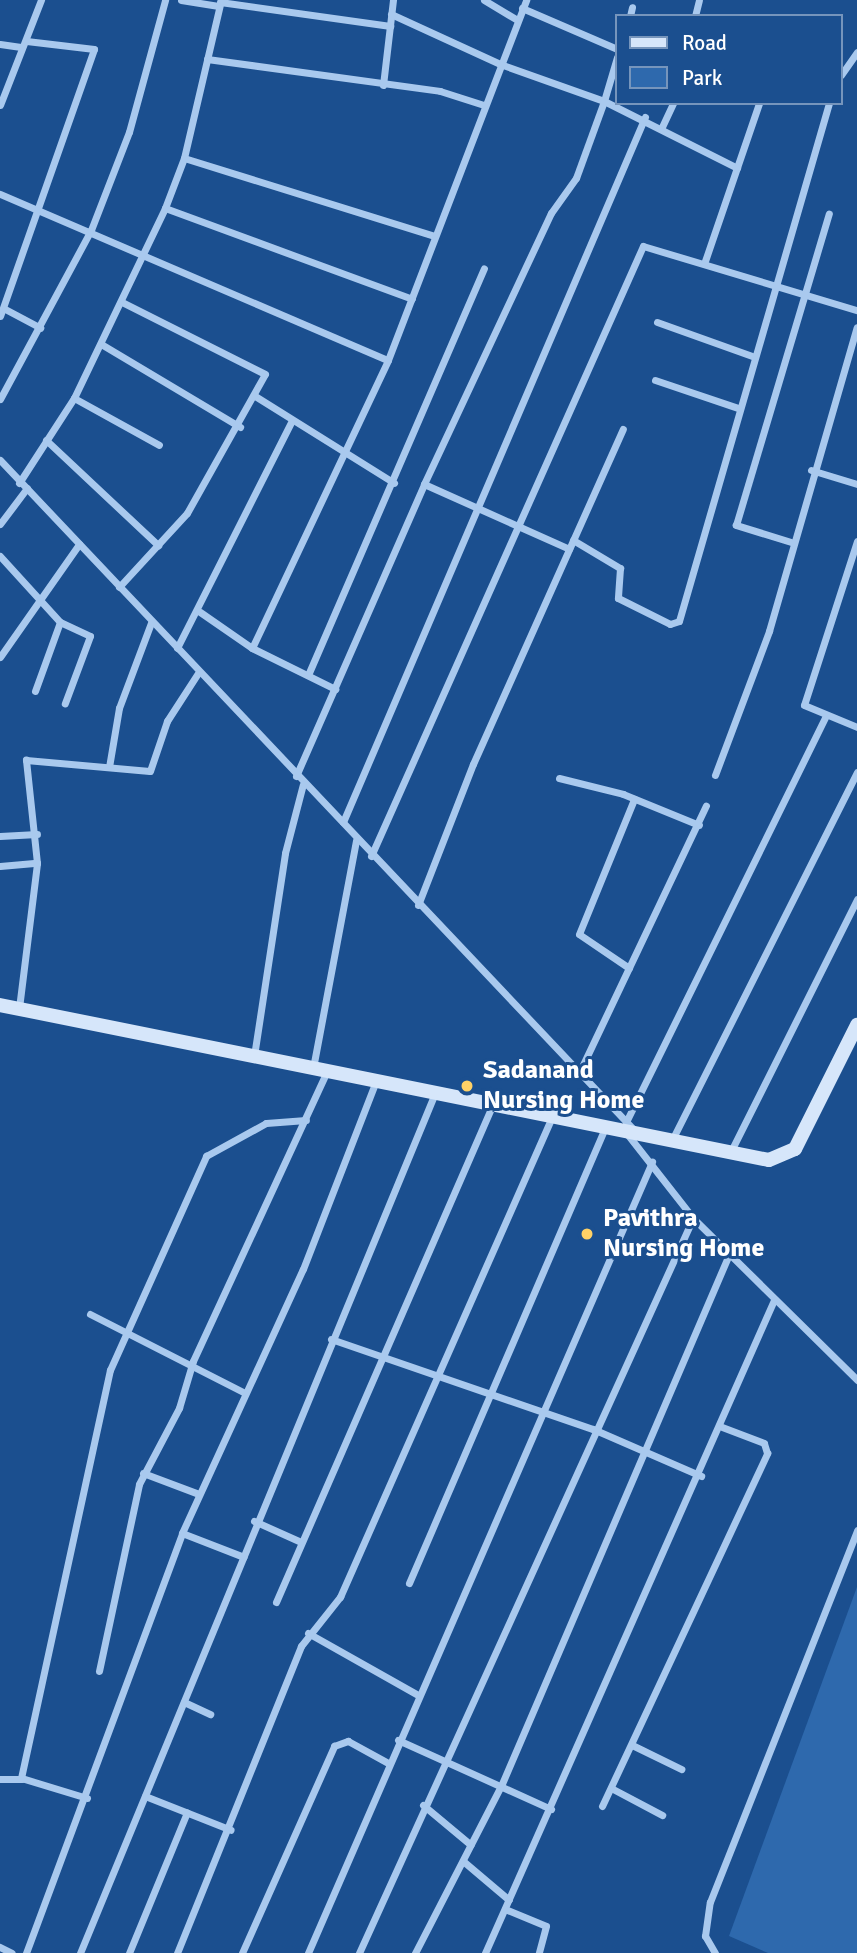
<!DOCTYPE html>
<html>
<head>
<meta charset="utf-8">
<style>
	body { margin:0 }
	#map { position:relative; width:857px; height:1953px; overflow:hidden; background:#1b4f8f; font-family:Signika,sans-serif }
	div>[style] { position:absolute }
	.green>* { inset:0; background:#2e69ad }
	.street>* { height:7px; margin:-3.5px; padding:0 3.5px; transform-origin:3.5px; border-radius:3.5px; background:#a9c9ee }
	.secondary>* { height:14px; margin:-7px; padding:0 7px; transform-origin:7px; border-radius:7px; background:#d6e6fa }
	.dots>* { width:19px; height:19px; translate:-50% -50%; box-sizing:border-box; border:4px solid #1b4f8f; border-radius:50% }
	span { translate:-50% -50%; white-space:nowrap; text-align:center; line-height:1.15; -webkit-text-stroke:6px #1b4f8f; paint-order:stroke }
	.poi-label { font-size:26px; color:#fff; font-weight:700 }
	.left { translate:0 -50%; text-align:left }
	.legend { position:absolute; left:615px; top:14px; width:228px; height:91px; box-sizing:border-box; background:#1b4f8f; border:2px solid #7695bc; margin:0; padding:9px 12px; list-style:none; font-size:21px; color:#fff }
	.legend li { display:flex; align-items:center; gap:14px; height:35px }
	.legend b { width:35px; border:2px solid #7695bc }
</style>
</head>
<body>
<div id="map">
	<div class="green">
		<div style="clip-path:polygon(857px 1587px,857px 1953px,768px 1953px,729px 1936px)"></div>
	</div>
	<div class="street">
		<div style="left:181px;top:0;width:38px;rotate:9deg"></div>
		<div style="left:484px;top:0;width:39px;rotate:31deg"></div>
		<div style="left:220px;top:2px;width:172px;rotate:8deg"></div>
		<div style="left:522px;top:8px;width:103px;rotate:23.3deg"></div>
		<div style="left:391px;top:14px;width:120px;rotate:24.6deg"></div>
		<div style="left:500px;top:64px;width:110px;rotate:19.6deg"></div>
		<div style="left:604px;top:101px;width:46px;rotate:-73.5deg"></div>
		<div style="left:630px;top:16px;width:9px;rotate:-77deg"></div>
		<div style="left:695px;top:16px;width:16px;rotate:-76deg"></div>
		<div style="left:0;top:44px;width:21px;rotate:8deg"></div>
		<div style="left:207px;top:59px;width:235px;rotate:7.8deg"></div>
		<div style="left:440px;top:91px;width:46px;rotate:17.7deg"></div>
		<div style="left:841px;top:75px;width:28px;rotate:-55deg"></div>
		<div style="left:383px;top:85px;width:86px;rotate:-83.3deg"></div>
		<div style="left:0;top:105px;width:113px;rotate:-68.7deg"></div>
		<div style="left:661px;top:129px;width:29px;rotate:-65deg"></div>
		<div style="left:184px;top:158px;width:262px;rotate:17.3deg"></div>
		<div style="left:0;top:194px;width:422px;rotate:23.2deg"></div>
		<div style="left:165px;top:208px;width:263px;rotate:20.2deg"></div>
		<div style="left:705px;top:261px;width:167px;rotate:-71.1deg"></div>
		<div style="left:5px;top:309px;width:40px;rotate:28deg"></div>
		<div style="left:0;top:316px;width:283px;rotate:-70.6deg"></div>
		<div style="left:94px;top:49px;width:68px;rotate:-173.3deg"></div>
		<div style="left:657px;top:322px;width:101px;rotate:19.7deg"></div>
		<div style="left:101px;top:344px;width:162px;rotate:30.8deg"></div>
		<div style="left:655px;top:380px;width:88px;rotate:18.6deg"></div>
		<div style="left:255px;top:396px;width:164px;rotate:32deg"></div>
		<div style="left:74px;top:398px;width:97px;rotate:28.9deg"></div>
		<div style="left:0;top:399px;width:192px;rotate:-61.7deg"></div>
		<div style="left:91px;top:230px;width:105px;rotate:-68.8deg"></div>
		<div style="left:129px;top:132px;width:137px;rotate:-74.7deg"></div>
		<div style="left:46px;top:440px;width:154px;rotate:43.2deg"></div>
		<div style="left:0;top:460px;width:921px;rotate:46.58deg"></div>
		<div style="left:811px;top:470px;width:48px;rotate:16.9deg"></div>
		<div style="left:19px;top:483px;width:101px;rotate:-57.1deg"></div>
		<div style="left:74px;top:398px;width:211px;rotate:-64.4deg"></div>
		<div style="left:165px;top:208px;width:53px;rotate:-69.2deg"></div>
		<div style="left:184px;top:158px;width:162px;rotate:-76.8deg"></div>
		<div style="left:424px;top:484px;width:159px;rotate:24.1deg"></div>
		<div style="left:0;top:524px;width:45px;rotate:-53.1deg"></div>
		<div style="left:573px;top:540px;width:55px;rotate:30.8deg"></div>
		<div style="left:620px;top:568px;width:30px;rotate:94deg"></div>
		<div style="left:618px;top:598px;width:58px;rotate:26.6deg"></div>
		<div style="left:670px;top:624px;width:9px;rotate:-18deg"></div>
		<div style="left:679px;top:621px;width:539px;rotate:-73.85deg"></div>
		<div style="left:857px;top:541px;width:172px;rotate:107.9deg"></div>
		<div style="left:804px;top:705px;width:57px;rotate:22.5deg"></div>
		<div style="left:791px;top:542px;width:58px;rotate:-162.8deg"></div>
		<div style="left:736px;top:525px;width:325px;rotate:-73.4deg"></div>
		<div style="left:0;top:556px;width:89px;rotate:47.7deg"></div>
		<div style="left:119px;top:587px;width:100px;rotate:-47.4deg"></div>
		<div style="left:187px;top:513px;width:159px;rotate:-60.7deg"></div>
		<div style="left:265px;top:374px;width:160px;rotate:-153.3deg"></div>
		<div style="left:200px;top:612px;width:63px;rotate:34.7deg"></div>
		<div style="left:252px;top:648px;width:93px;rotate:26.3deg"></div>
		<div style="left:177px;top:648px;width:255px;rotate:-63.2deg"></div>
		<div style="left:252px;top:648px;width:318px;rotate:-64.7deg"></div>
		<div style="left:388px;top:360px;width:386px;rotate:-69deg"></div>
		<div style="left:0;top:657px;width:138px;rotate:-55deg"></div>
		<div style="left:308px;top:675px;width:443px;rotate:-66.6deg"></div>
		<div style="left:35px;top:691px;width:73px;rotate:-70.1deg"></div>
		<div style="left:60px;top:622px;width:33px;rotate:25deg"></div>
		<div style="left:90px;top:636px;width:72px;rotate:110.5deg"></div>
		<div style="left:109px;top:767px;width:60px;rotate:-80.4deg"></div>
		<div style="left:119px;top:708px;width:91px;rotate:-69.4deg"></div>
		<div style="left:715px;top:775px;width:154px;rotate:-69.4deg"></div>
		<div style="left:769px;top:631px;width:316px;rotate:-73.9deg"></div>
		<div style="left:296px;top:776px;width:319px;rotate:-66.3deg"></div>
		<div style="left:424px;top:484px;width:299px;rotate:-64.9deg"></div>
		<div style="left:551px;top:213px;width:43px;rotate:-54.5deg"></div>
		<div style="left:576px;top:178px;width:82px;rotate:-70deg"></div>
		<div style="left:604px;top:101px;width:149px;rotate:26.7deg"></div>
		<div style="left:559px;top:778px;width:66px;rotate:14deg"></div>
		<div style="left:623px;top:794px;width:82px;rotate:22.2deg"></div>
		<div style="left:343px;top:822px;width:767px;rotate:-66.81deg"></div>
		<div style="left:0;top:836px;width:37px;rotate:-3deg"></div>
		<div style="left:371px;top:856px;width:668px;rotate:-65.97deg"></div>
		<div style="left:643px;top:246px;width:223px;rotate:16.7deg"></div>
		<div style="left:0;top:866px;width:37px;rotate:-5deg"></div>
		<div style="left:418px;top:905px;width:151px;rotate:-68.7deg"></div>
		<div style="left:473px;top:764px;width:367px;rotate:-65.9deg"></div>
		<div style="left:629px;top:968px;width:60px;rotate:-145.8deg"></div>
		<div style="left:579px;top:934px;width:146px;rotate:-67.8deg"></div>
		<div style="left:19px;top:1008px;width:146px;rotate:-82.9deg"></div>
		<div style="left:37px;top:863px;width:104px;rotate:-96.1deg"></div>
		<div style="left:26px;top:760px;width:124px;rotate:5.1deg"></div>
		<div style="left:150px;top:771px;width:53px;rotate:-71.2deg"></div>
		<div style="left:167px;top:721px;width:57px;rotate:-57.1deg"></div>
		<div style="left:254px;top:1056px;width:205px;rotate:-81.3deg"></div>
		<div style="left:285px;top:853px;width:71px;rotate:-75.4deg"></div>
		<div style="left:313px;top:1068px;width:232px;rotate:-79.3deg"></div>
		<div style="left:579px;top:1073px;width:296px;rotate:-64.6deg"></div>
		<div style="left:626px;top:1122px;width:453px;rotate:-63.8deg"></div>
		<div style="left:628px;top:1135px;width:105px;rotate:51.9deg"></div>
		<div style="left:693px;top:1218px;width:231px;rotate:44.6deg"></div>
		<div style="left:671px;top:1142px;width:414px;rotate:-63.3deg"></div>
		<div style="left:730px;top:1153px;width:284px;rotate:-63.4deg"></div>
		<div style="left:90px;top:1314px;width:174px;rotate:27deg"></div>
		<div style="left:331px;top:1339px;width:277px;rotate:19deg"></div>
		<div style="left:593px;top:1429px;width:118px;rotate:23.5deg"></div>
		<div style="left:143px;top:1473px;width:60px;rotate:20.6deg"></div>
		<div style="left:254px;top:1521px;width:49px;rotate:24deg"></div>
		<div style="left:182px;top:1533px;width:66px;rotate:21.2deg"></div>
		<div style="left:409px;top:1583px;width:493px;rotate:-66.7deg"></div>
		<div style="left:276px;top:1602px;width:543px;rotate:-66.46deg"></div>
		<div style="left:308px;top:1633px;width:126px;rotate:29.4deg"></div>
		<div style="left:99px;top:1671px;width:191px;rotate:-77.9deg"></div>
		<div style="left:139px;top:1484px;width:86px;rotate:-62.2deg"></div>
		<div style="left:179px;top:1408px;width:49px;rotate:-73.4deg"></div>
		<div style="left:193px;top:1361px;width:319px;rotate:-65.2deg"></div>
		<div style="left:184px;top:1702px;width:29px;rotate:25deg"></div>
		<div style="left:398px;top:1740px;width:168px;rotate:24.3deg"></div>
		<div style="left:632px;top:1745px;width:55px;rotate:26.1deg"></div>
		<div style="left:0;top:1779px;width:22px"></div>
		<div style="left:611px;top:1788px;width:58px;rotate:27.9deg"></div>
		<div style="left:145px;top:1796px;width:92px;rotate:21.6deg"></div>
		<div style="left:87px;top:1798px;width:69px;rotate:-163.1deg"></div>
		<div style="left:21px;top:1778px;width:418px;rotate:-77.7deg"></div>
		<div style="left:110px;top:1370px;width:235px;rotate:-65.8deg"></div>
		<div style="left:206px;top:1156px;width:68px;rotate:-28.8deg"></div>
		<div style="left:266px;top:1123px;width:40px;rotate:-4.3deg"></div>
		<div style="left:423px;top:1805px;width:62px;rotate:39.8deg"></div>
		<div style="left:602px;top:1806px;width:390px;rotate:-64.9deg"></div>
		<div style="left:767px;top:1453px;width:10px;rotate:-107deg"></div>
		<div style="left:764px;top:1443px;width:45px;rotate:-159.1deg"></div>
		<div style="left:463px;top:1861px;width:60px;rotate:40.3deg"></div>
		<div style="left:505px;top:1909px;width:44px;rotate:22.5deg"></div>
		<div style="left:546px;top:1926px;width:28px;rotate:105deg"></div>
		<div style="left:0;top:1947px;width:13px;rotate:27deg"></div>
		<div style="left:26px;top:1953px;width:448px;rotate:-69.6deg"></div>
		<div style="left:182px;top:1533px;width:290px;rotate:-65.4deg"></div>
		<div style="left:303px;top:1269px;width:202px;rotate:-68.8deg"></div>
		<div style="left:80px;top:1953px;width:930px;rotate:-67.57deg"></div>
		<div style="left:129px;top:1953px;width:152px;rotate:-67.6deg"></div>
		<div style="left:177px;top:1953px;width:331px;rotate:-68deg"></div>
		<div style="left:301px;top:1646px;width:63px;rotate:-51.5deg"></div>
		<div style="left:340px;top:1597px;width:522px;rotate:-66.18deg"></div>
		<div style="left:242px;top:1953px;width:227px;rotate:-66deg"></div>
		<div style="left:334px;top:1746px;width:15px;rotate:-20deg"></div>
		<div style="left:348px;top:1741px;width:46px;rotate:28.8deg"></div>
		<div style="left:308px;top:1953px;width:863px;rotate:-66.5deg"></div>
		<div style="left:359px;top:1953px;width:807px;rotate:-65.56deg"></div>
		<div style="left:415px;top:1953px;width:188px;rotate:-62.8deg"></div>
		<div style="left:501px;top:1786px;width:581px;rotate:-66.79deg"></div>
		<div style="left:485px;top:1953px;width:714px;rotate:-66.13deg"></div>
		<div style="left:715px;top:1953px;width:20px;rotate:-120deg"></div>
		<div style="left:705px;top:1936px;width:34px;rotate:-82deg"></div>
		<div style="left:710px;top:1902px;width:400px;rotate:-68.4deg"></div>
	</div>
	<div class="secondary">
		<div style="left:0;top:1005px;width:784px;rotate:11.4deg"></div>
		<div style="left:769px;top:1160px;width:28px;rotate:-23deg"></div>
		<div style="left:795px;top:1149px;width:139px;rotate:-63.4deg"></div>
	</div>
	<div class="dots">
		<div style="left:467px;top:1086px;background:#ffd166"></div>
		<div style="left:587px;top:1234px;background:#ffd166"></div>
	</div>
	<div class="poi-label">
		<span class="left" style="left:483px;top:1086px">Sadanand<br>Nursing Home</span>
		<span class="left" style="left:603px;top:1234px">Pavithra<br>Nursing Home</span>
	</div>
	<ul class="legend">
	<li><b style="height:9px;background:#d6e6fa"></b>Road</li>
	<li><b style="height:19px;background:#2e69ad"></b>Park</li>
	</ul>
</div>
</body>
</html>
